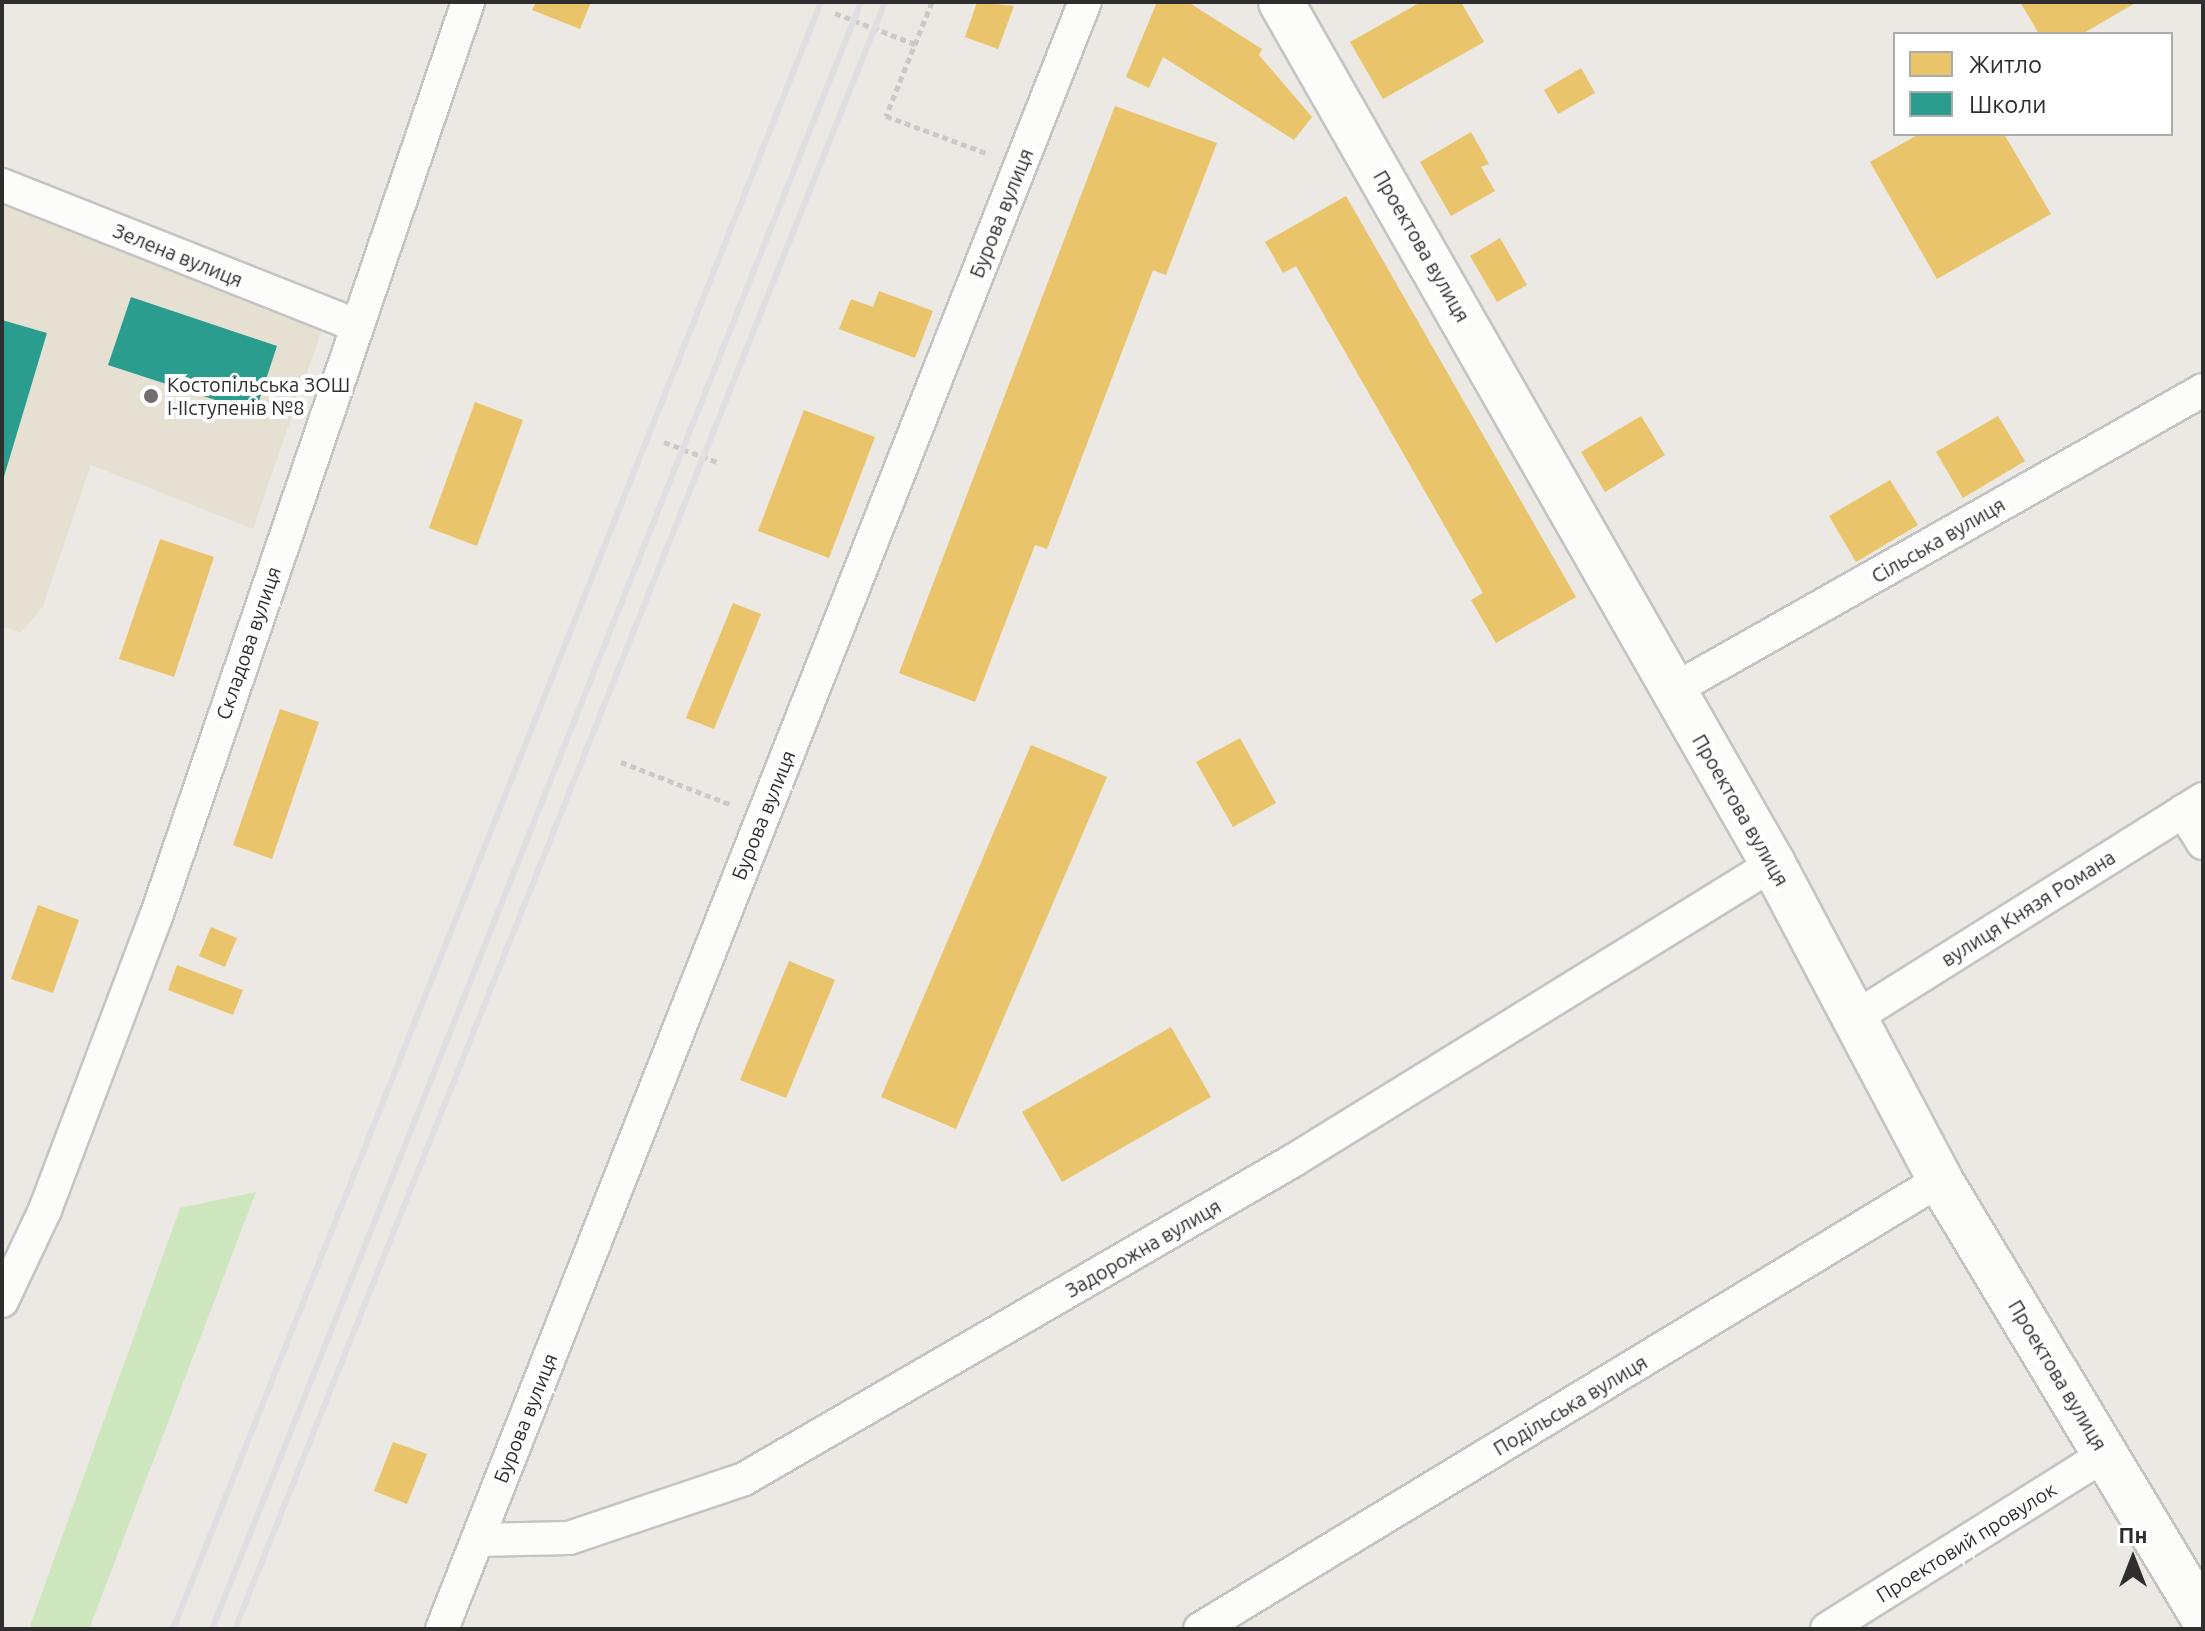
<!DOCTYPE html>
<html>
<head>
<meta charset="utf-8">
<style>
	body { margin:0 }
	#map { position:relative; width:2205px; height:1631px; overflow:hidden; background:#ece8e4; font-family:Ubuntu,sans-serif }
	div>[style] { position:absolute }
	.education>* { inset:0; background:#e6e0d3 }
	.green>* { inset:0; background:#cee6be }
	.homes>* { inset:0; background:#e9c46a }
	.schools>* { inset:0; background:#2a9d8f }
	.path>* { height:5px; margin-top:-2.5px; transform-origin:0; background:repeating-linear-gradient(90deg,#c9c9c8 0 6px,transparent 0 10px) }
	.roads { filter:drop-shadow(2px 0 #c5c4c5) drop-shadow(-2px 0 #c5c4c5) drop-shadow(0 2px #c5c4c5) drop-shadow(0 -2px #c5c4c5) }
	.street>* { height:32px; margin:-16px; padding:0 16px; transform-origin:16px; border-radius:16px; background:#fcfcfb }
	.secondary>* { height:44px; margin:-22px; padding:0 22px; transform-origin:22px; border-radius:22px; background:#fcfcfb }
	.rail>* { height:6px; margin:-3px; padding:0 3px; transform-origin:3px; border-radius:3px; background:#dfdfe1 }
	.dots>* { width:22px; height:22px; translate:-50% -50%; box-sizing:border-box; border:4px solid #fff; border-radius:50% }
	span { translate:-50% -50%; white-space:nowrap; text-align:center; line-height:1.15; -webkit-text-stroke:8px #fff; paint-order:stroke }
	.street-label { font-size:20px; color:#2e2e2e }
	.poi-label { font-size:20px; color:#2e2e2e }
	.left { translate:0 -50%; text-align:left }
	.frame { position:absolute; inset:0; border:4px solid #2e2e2e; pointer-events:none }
	.legend { position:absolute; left:1893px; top:32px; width:280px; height:104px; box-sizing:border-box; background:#fff; border:2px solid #ababab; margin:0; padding:10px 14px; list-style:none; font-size:24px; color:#2e2e2e }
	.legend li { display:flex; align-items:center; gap:16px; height:40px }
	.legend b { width:40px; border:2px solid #ababab }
	.north { position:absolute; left:2093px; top:1519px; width:80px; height:80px; -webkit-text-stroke:6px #fff; paint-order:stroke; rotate:0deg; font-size:22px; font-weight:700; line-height:32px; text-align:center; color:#2e2e2e }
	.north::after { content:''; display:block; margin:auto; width:28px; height:36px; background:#2e2e2e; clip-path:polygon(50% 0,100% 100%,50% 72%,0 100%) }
</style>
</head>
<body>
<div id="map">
	<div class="education">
		<div style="clip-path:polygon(2px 201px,323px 326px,253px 529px,91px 465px,43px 606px,21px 633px,2px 626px)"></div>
	</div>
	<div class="green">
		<div style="clip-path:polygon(256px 1192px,89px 1629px,29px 1629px,180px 1208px)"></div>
	</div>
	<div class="homes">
		<div style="clip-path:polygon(536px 2px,591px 2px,580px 29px,532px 10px)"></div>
		<div style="clip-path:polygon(977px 2px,1014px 6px,998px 49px,965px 37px)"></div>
		<div style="clip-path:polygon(1157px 2px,1188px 2px,1262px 49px,1259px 55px,1312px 117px,1294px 140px,1163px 57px,1149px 88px,1126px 77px)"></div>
		<div style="clip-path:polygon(1421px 2px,1461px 2px,1484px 42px,1383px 99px,1350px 42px)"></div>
		<div style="clip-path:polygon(2020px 2px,2137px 2px,2082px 34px,2039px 34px)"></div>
		<div style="clip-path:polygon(1581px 68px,1595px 93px,1558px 114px,1544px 90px)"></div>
		<div style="clip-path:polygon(1115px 106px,1217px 143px,1166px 275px,1153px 270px,1047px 549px,1035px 545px,975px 702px,899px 673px)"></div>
		<div style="clip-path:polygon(1471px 132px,1489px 164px,1481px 167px,1495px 191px,1451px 216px,1420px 162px)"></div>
		<div style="clip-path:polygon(1919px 134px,2004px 134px,2051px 214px,1937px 279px,1870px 162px)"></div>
		<div style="clip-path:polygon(1346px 196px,1576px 597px,1496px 643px,1471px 600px,1483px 593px,1296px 266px,1283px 273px,1265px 242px)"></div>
		<div style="clip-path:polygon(1500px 238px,1527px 285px,1497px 302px,1470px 256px)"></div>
		<div style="clip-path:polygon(879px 291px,933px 311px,915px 358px,839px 329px,851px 299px,873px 307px)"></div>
		<div style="clip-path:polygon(475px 402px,523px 420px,477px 546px,429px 528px)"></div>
		<div style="clip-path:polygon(804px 410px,875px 437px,829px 558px,758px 531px)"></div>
		<div style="clip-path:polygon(1641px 416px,1665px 455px,1605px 492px,1581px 452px)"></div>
		<div style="clip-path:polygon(1998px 416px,2025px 461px,1963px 498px,1936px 452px)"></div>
		<div style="clip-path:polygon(1890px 480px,1918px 525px,1856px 562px,1829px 516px)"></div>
		<div style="clip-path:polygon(160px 539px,214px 557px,174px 677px,119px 659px)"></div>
		<div style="clip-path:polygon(733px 603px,761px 614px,714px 729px,686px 718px)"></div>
		<div style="clip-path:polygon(280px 709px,319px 722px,272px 859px,233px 845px)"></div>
		<div style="clip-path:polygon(1240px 738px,1276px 803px,1233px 827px,1196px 762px)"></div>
		<div style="clip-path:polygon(1031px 745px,1107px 777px,956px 1129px,881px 1097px)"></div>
		<div style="clip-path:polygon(38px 905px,79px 920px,53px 993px,11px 979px)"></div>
		<div style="clip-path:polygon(211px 927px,237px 938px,225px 967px,199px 956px)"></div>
		<div style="clip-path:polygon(789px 961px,835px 980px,786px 1098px,740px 1080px)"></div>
		<div style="clip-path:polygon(177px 965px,243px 990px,233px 1015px,168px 990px)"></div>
		<div style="clip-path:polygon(1171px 1027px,1211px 1097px,1062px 1182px,1022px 1112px)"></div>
		<div style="clip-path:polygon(393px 1442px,427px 1454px,407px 1504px,374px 1491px)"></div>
	</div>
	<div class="schools">
		<div style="clip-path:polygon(131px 297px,277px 346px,255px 413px,108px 365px)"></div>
		<div style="clip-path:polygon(2px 320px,47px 333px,3px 480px,2px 480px)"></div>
	</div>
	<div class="path">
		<div style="left:932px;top:2px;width:123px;rotate:112deg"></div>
		<div style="left:886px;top:116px;width:110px;rotate:20.3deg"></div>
		<div style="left:835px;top:13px;width:86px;rotate:21.2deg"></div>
		<div style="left:664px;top:442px;width:57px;rotate:20.7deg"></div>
		<div style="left:621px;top:762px;width:119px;rotate:21.2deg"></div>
	</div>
	<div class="roads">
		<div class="street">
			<div style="left:2px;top:185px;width:380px;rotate:21.6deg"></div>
			<div style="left:1673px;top:690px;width:609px;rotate:-29.51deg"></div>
			<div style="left:2183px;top:811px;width:38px;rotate:58deg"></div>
			<div style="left:1854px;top:1018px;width:412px;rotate:-32.1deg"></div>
			<div style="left:2px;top:1301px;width:101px;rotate:-64.7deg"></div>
			<div style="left:45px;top:1210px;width:313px;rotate:-69.3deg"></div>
			<div style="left:156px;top:917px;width:967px;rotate:-71.17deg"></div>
			<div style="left:477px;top:1540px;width:92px;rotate:-1.2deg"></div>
			<div style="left:569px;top:1538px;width:185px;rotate:-18.6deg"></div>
			<div style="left:744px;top:1479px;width:636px;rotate:-30.11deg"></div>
			<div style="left:1294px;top:1160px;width:563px;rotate:-31.71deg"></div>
			<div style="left:442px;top:1629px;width:1749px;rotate:-68.44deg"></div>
			<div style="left:1200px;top:1629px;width:866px;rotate:-31.25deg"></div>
			<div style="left:1827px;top:1629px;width:329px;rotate:-32.1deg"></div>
		</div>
		<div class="secondary">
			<div style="left:1281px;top:2px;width:993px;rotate:60.28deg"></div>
			<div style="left:1773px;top:864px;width:357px;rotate:62.1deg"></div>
			<div style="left:1940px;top:1180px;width:510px;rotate:58.96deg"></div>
		</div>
	</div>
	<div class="rail">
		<div style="left:173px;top:1629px;width:1751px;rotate:-68.28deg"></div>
		<div style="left:212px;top:1629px;width:1752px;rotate:-68.25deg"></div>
		<div style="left:235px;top:1629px;width:1752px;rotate:-68.22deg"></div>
	</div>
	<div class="dots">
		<div style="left:151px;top:396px;background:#706f6e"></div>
	</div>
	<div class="street-label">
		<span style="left:1001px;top:213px;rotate:-68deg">Бурова вулиця</span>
		<span style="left:1422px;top:246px;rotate:60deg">Проектова вулиця</span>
		<span style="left:178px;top:255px;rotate:22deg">Зелена вулиця</span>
		<span style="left:1938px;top:540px;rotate:-30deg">Сільська вулиця</span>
		<span style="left:248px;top:643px;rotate:-71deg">Складова вулиця</span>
		<span style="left:1741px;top:810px;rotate:60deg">Проектова вулиця</span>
		<span style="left:763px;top:815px;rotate:-68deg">Бурова вулиця</span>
		<span style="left:2028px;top:908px;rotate:-32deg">вулиця Князя Романа</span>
		<span style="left:1143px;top:1248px;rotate:-30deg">Задорожна вулиця</span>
		<span style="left:2058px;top:1375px;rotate:59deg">Проектова вулиця</span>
		<span style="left:1570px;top:1405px;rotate:-31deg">Подільська вулиця</span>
		<span style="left:525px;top:1418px;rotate:-68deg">Бурова вулиця</span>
		<span style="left:1966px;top:1542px;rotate:-32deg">Проектовий провулок</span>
	</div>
	<div class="poi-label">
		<span class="left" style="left:167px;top:396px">Костопільська ЗОШ<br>І-ІІступенів №8</span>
	</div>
	<div class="frame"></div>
	<ul class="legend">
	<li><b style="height:22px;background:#e9c46a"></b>Житло</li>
	<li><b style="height:22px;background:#2a9d8f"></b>Школи</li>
	</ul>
	<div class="north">Пн</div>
</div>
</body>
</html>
